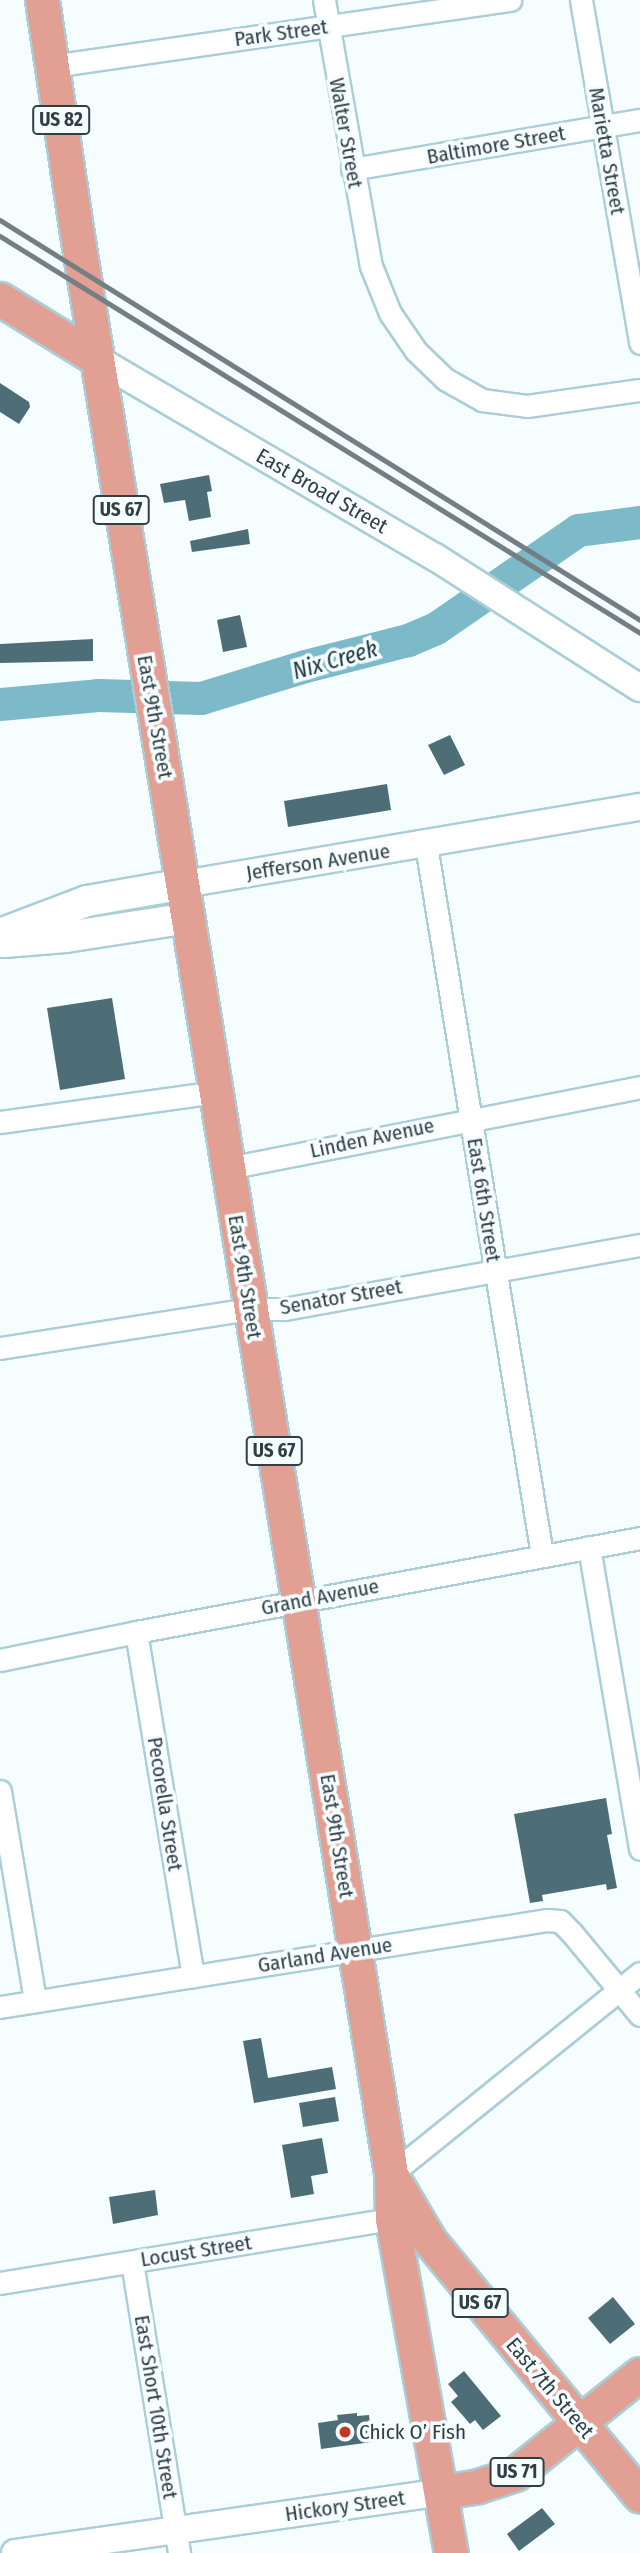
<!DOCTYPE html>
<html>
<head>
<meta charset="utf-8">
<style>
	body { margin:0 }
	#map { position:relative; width:640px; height:2553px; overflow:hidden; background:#f6fdff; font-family:"Fira Sans Condensed",sans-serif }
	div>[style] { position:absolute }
	.river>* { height:33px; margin:-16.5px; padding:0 16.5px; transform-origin:16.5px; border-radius:16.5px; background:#7cb9c9 }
	.building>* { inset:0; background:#4d6e76 }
	.roads { filter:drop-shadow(2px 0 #aaced7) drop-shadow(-2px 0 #aaced7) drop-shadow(0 2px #aaced7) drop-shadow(0 -2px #aaced7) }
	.minor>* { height:21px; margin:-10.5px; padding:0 10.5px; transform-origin:10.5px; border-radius:10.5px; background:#fff }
	.tertiary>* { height:26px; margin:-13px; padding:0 13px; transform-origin:13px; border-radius:13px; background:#fff }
	.secondary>* { height:30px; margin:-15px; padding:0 15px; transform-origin:15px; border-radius:15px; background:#fff }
	.primary>* { height:33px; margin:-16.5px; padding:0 16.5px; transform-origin:16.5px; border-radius:16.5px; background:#e2a095 }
	.rail>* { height:5px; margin:-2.5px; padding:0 2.5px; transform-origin:2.5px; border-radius:2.5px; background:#747f83 }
	.dots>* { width:19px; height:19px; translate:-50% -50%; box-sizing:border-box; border:4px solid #f6fdff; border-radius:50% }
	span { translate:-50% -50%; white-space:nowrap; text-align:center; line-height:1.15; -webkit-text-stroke:7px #f6fdff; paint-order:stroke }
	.shield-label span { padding:2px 5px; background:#f6fdff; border:2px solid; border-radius:5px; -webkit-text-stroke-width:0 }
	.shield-label { font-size:19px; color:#313f43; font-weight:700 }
	.street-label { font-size:21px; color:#313f43 }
	.poi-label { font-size:21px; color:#313f43 }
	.left { translate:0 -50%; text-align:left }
	.water-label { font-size:23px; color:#17353d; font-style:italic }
</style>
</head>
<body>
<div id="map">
	<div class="river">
		<div style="left:0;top:704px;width:98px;rotate:-5.2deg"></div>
		<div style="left:98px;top:695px;width:103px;rotate:1.7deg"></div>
		<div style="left:201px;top:698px;width:109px;rotate:-17.1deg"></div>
		<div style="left:305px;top:666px;width:106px;rotate:-14.2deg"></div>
		<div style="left:408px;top:640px;width:30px;rotate:-23deg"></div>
		<div style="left:436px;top:628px;width:173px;rotate:-34.6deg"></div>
		<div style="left:578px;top:530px;width:63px;rotate:-7.4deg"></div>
	</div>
	<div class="building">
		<div style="clip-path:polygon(0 383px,29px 402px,30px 407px,19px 424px,0 412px)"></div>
		<div style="clip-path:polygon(209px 475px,212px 491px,207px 492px,211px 517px,189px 521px,185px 500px,164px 503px,160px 484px)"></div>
		<div style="clip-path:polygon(248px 529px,250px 544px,192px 552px,190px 541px)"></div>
		<div style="clip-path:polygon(240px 615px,247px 647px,223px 652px,217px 620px)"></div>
		<div style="clip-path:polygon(93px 639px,93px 661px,0 663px,0 644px)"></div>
		<div style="clip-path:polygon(450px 735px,465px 765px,444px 775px,428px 745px)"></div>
		<div style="clip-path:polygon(387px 784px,391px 810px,288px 827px,284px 801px)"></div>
		<div style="clip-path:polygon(112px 998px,125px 1079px,60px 1090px,47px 1008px)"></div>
		<div style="clip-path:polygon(606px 1798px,612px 1834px,607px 1835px,617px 1888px,607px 1890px,606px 1884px,542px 1895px,543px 1901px,530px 1903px,514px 1814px)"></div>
		<div style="clip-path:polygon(261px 2038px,268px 2078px,332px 2067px,336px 2089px,254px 2103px,243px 2041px)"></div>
		<div style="clip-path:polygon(335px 2097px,339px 2121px,303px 2127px,299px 2103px)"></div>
		<div style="clip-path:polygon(322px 2138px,328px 2173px,311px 2176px,314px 2194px,291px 2198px,282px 2145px)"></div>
		<div style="clip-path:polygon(155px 2190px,158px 2215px,113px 2224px,109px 2197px)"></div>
		<div style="clip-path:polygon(613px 2297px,635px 2324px,610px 2344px,588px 2318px)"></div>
		<div style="clip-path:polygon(464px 2371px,501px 2416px,483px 2430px,475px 2420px,470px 2424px,451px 2402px,458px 2396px,448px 2384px)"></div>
		<div style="clip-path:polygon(357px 2413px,357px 2416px,369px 2415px,372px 2442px,321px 2449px,318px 2423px,338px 2420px,337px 2415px)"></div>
		<div style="clip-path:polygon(542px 2508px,555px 2524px,519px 2551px,507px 2534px)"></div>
	</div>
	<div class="roads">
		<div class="minor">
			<div style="left:324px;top:0;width:270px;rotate:80deg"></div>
			<div style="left:371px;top:266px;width:51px;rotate:68deg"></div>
			<div style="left:390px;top:313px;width:46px;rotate:55.6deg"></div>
			<div style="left:416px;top:351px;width:40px;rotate:44deg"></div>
			<div style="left:445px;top:379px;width:43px;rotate:29.6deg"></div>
			<div style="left:482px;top:400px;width:45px;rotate:7.6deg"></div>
			<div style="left:527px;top:406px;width:114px;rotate:-8.1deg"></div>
			<div style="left:581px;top:0;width:348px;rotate:80.2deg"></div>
			<div style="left:52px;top:66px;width:463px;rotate:-8.2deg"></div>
			<div style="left:352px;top:169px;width:292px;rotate:-9.7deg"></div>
			<div style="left:426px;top:845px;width:719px;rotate:80.72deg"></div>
			<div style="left:0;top:1122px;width:218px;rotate:-7.9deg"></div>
			<div style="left:228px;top:1168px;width:420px;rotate:-11.1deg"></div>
			<div style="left:0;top:1348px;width:253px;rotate:-8.9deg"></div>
			<div style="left:250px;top:1309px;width:34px"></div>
			<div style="left:284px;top:1309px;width:362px;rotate:-10.2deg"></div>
			<div style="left:589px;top:1547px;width:306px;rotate:80.4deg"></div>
			<div style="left:136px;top:1632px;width:349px;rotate:80.6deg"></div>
			<div style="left:0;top:1660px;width:139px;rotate:-11.6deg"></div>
			<div style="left:136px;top:1632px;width:513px;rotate:-10.56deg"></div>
			<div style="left:0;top:1791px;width:213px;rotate:80.5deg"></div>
			<div style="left:0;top:2007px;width:553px;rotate:-9.05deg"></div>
			<div style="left:546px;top:1920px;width:14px;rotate:4deg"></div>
			<div style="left:560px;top:1921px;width:16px;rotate:45deg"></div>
			<div style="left:571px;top:1932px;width:108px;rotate:50.3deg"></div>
			<div style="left:391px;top:2174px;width:320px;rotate:-38.9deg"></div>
			<div style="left:132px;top:2262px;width:295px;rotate:80.8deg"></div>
			<div style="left:0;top:2283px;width:397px;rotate:-9.3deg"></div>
		</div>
		<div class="tertiary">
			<div style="left:97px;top:359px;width:392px;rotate:30.4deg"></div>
			<div style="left:435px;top:557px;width:243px;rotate:32.6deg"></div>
			<div style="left:184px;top:884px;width:462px;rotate:-9.6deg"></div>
			<div style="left:15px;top:2553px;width:431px;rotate:-8.1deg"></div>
		</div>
		<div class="secondary">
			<div style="left:0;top:934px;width:93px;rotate:-20.8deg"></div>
			<div style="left:87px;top:901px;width:98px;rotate:-9.9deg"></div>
			<div style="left:4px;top:942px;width:62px;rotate:-4.6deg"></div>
			<div style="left:66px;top:937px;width:124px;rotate:-8.8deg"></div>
		</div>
		<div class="primary">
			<div style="left:42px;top:0;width:244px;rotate:81.5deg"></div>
			<div style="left:78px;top:241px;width:1958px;rotate:80.8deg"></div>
			<div style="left:391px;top:2174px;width:45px;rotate:88.7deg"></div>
			<div style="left:392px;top:2219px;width:339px;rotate:80deg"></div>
			<div style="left:0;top:299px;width:114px;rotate:31.7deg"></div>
			<div style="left:393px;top:2178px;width:73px;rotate:59.6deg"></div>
			<div style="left:430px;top:2241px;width:330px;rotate:50.5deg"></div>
			<div style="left:442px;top:2492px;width:36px;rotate:-9deg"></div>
			<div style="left:478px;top:2486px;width:39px;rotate:-18deg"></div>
			<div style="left:515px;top:2474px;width:160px;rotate:-38.7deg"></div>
		</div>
	</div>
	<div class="rail">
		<div style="left:0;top:220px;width:755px;rotate:32.01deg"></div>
		<div style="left:0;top:236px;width:753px;rotate:31.81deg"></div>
	</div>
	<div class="dots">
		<div style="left:345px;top:2432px;background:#c43824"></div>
	</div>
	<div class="shield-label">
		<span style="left:61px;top:120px">US 82</span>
		<span style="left:121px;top:510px">US 67</span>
		<span style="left:274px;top:1451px">US 67</span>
		<span style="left:480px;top:2303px">US 67</span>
		<span style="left:517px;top:2472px">US 71</span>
	</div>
	<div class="street-label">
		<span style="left:281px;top:33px;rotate:-8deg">Park Street</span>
		<span style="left:346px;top:133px;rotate:80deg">Walter Street</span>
		<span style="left:496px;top:145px;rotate:-10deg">Baltimore Street</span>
		<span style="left:607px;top:151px;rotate:80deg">Marietta Street</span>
		<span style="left:322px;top:491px;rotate:30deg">East Broad Street</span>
		<span style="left:155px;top:717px;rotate:80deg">East 9th Street</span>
		<span style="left:318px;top:862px;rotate:-9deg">Jefferson Avenue</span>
		<span style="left:372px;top:1138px;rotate:-12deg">Linden Avenue</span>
		<span style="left:484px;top:1200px;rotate:81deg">East 6th Street</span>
		<span style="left:245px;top:1277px;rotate:81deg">East 9th Street</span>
		<span style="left:341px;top:1297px;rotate:-10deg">Senator Street</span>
		<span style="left:320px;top:1597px;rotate:-11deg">Grand Avenue</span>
		<span style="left:165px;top:1804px;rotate:81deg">Pecorella Street</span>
		<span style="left:337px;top:1836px;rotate:81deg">East 9th Street</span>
		<span style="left:325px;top:1955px;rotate:-9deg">Garland Avenue</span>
		<span style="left:196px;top:2251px;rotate:-9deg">Locust Street</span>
		<span style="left:550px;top:2388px;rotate:50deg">East 7th Street</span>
		<span style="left:156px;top:2407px;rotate:81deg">East Short 10th Street</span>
		<span style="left:345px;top:2506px;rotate:-8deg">Hickory Street</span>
	</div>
	<div class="poi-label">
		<span class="left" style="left:359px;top:2432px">Chick O’ Fish</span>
	</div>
	<div class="water-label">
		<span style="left:335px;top:660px;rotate:-16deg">Nix Creek</span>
	</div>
</div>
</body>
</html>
